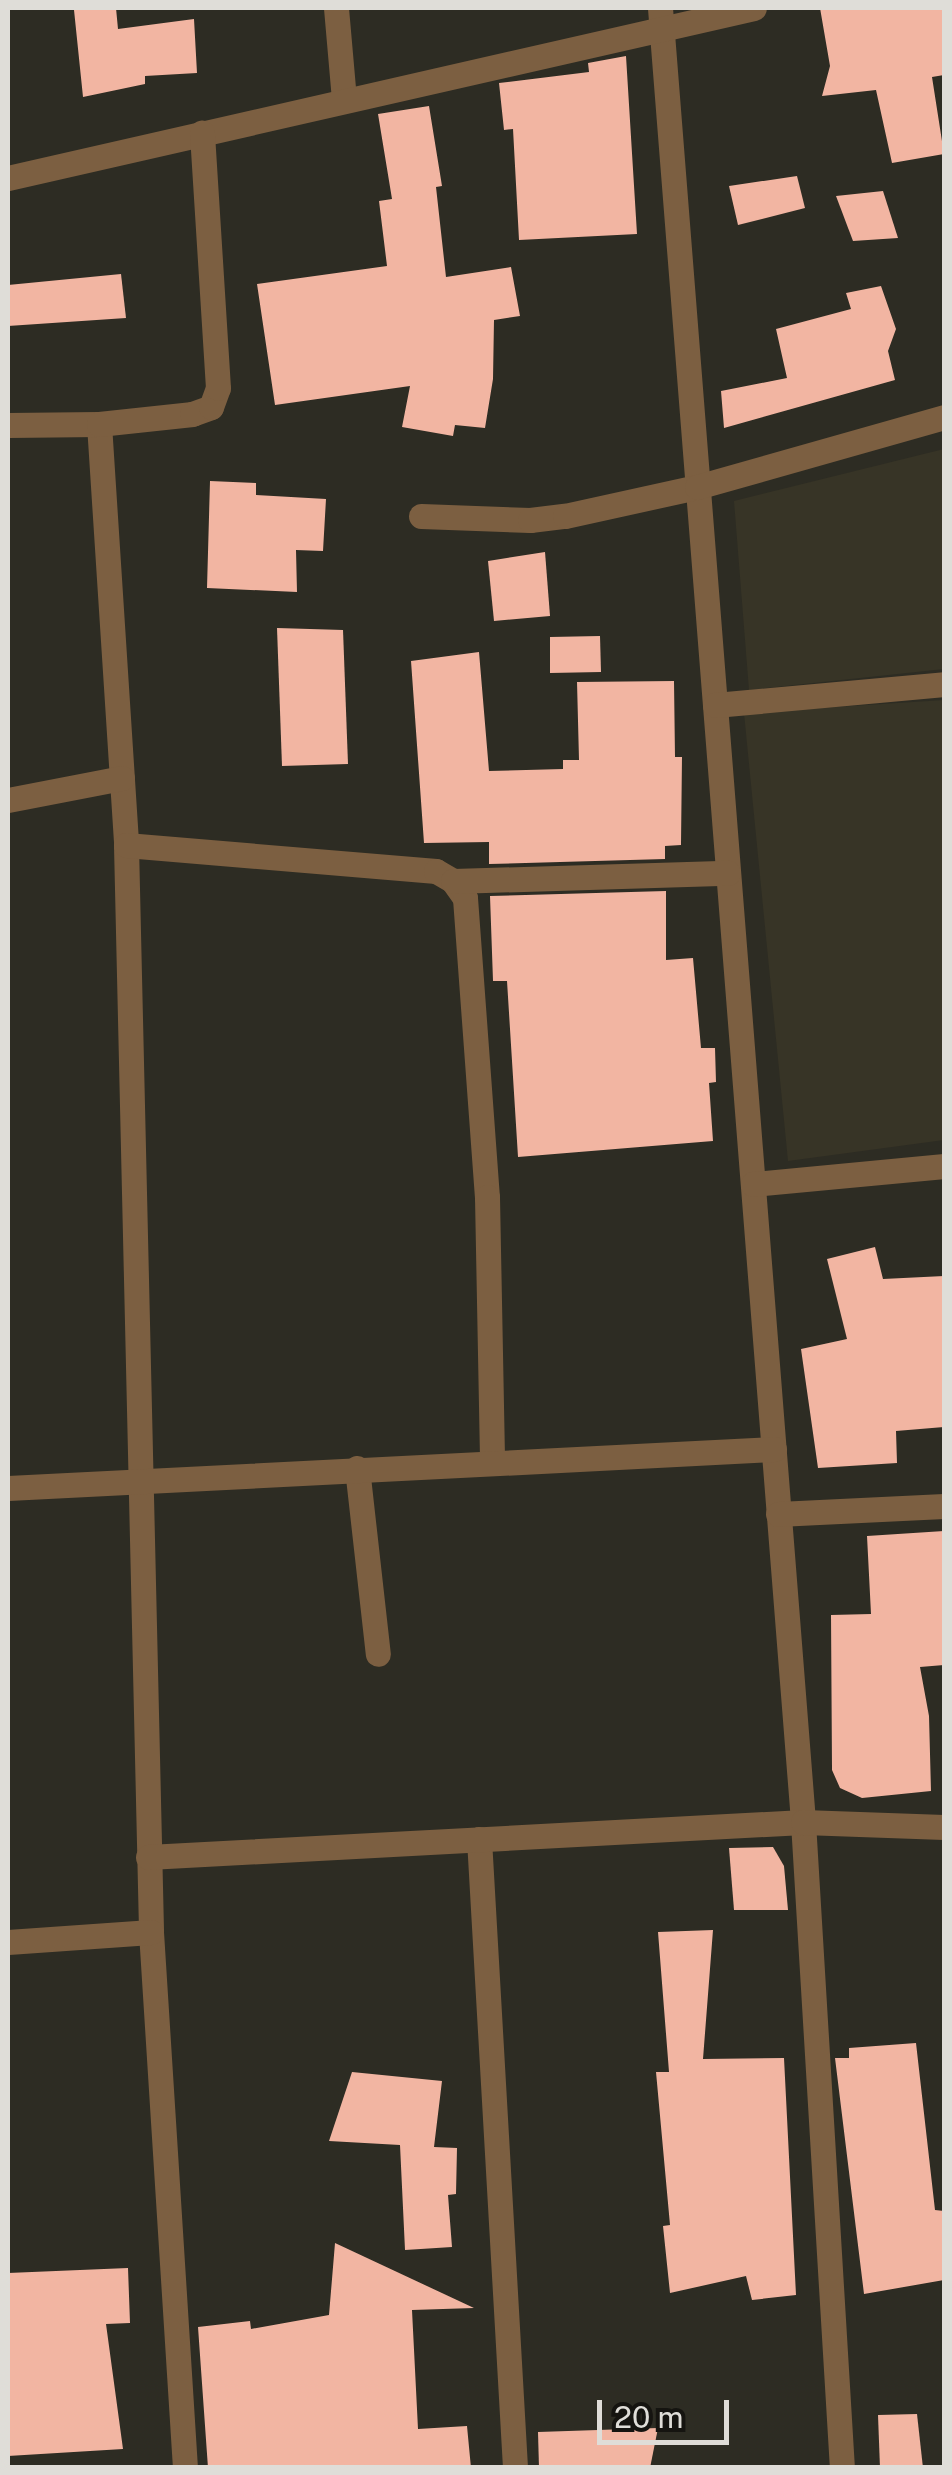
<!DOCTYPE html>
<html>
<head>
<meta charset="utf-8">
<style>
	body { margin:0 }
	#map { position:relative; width:952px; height:2475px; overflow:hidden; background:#2d2c23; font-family:"Public Sans",sans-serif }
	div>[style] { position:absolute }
	.built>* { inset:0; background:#373426 }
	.building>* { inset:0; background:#f2b5a2 }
	.lane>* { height:25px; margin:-12.5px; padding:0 12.5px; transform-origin:12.5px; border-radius:12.5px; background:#7c5f41 }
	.street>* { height:25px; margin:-12.5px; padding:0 12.5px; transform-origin:12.5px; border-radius:12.5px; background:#7c5f41 }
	span { translate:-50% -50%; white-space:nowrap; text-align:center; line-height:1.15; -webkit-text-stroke:10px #151410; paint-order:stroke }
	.frame { position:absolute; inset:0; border:10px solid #dfddd8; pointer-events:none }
	.scale { position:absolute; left:597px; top:2400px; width:132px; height:45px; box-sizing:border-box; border:5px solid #dfddd8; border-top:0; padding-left:12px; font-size:30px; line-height:35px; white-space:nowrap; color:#dfddd8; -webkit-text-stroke:8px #151410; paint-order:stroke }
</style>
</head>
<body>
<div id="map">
	<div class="built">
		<div style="clip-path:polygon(944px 449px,944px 669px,749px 690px,734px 501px)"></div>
		<div style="clip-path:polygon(944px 700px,944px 1140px,788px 1161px,744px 713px)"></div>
	</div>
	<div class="building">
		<div style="clip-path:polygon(116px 8px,118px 29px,194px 19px,197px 73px,145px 76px,145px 84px,83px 97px,74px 10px)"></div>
		<div style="clip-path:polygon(820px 8px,944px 8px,944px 75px,932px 77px,944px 154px,892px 163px,876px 90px,822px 96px,830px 66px)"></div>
		<div style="clip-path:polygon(626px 56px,637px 234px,519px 240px,513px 129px,504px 130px,499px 83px,589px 72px,588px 63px)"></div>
		<div style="clip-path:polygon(429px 106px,442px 186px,436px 187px,446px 277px,511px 267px,520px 316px,494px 320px,493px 379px,485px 428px,455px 425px,453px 436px,402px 427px,410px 386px,275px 405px,257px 284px,387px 266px,379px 201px,392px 199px,378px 114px)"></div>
		<div style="clip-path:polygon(797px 176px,805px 208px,738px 225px,729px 186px)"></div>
		<div style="clip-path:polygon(883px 191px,898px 238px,853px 241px,836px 196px)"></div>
		<div style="clip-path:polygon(121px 274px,126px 318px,8px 326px,8px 285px)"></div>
		<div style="clip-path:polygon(881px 286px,896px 329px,888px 351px,895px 380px,724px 428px,721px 391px,787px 378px,776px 329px,851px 309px,846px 293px)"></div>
		<div style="clip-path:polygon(210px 481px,256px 483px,256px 495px,326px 499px,323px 551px,296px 550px,297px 592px,207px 588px)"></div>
		<div style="clip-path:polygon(545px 552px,550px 616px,494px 621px,488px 561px)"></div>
		<div style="clip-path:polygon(277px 628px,343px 630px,348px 764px,282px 766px)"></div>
		<div style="clip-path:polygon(600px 636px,601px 672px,550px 673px,550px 637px)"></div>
		<div style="clip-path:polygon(479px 652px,489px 771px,563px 769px,563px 760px,579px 760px,577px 682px,674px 681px,675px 757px,682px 757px,681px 845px,665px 846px,665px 859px,489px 864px,489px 842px,424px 843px,411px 661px)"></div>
		<div style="clip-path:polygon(666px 891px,666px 960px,693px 958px,701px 1048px,715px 1048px,716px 1082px,709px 1083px,713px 1141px,518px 1157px,507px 981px,493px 981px,490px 896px)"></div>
		<div style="clip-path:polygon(875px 1247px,883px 1279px,944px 1276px,944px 1427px,896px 1431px,897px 1463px,818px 1468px,801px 1349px,847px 1339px,827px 1259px)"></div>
		<div style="clip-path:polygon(944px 1531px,944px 1665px,920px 1667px,929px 1716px,931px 1791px,862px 1798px,840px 1788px,832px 1770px,831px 1615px,871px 1614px,867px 1536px)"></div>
		<div style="clip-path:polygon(773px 1847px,784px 1866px,788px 1910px,734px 1910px,729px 1848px)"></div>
		<div style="clip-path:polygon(713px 1930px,703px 2059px,784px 2058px,796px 2295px,752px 2300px,746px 2276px,670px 2293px,663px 2226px,670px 2225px,656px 2072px,669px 2072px,658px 1932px)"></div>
		<div style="clip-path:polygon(916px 2043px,935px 2210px,944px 2211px,944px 2280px,864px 2294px,835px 2058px,849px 2058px,849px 2048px)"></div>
		<div style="clip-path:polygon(352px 2072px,442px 2081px,434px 2147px,457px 2148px,456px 2194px,448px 2195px,452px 2247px,405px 2250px,400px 2145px,329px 2141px)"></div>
		<div style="clip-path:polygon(335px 2243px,474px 2308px,412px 2310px,418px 2429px,467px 2426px,471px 2468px,208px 2468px,198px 2327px,250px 2321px,251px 2329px,329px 2315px)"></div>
		<div style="clip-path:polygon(128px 2268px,130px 2323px,106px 2324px,123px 2449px,8px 2456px,8px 2273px)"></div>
		<div style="clip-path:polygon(917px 2414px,923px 2468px,880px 2468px,878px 2415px)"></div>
		<div style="clip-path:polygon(658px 2428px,650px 2468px,539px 2468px,538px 2432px)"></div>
	</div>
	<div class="lane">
		<div style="left:357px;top:1468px;width:187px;rotate:83.6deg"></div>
	</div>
	<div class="street">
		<div style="left:336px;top:8px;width:92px;rotate:85deg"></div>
		<div style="left:660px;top:8px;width:1820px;rotate:85.49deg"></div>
		<div style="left:803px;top:1822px;width:647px;rotate:86.55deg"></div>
		<div style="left:8px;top:178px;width:765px;rotate:-12.84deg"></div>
		<div style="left:99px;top:424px;width:422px;rotate:86.3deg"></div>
		<div style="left:126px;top:845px;width:1087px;rotate:88.68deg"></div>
		<div style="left:151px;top:1932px;width:537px;rotate:86.37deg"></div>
		<div style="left:8px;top:425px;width:91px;rotate:-0.6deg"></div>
		<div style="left:99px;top:424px;width:94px;rotate:-6.1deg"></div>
		<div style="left:192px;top:414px;width:20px;rotate:-20deg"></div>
		<div style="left:211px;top:407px;width:20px;rotate:-70deg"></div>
		<div style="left:218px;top:388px;width:256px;rotate:-93.6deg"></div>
		<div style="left:421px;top:516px;width:109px;rotate:2.1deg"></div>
		<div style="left:530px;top:520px;width:35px;rotate:-7deg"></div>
		<div style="left:565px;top:516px;width:135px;rotate:-12.4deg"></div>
		<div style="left:697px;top:487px;width:257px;rotate:-15.8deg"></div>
		<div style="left:715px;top:705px;width:230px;rotate:-5.2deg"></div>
		<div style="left:8px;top:800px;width:116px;rotate:-10.9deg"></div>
		<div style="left:126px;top:845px;width:311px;rotate:4.8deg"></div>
		<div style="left:436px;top:871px;width:20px;rotate:30deg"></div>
		<div style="left:453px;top:881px;width:21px;rotate:55deg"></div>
		<div style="left:465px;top:898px;width:300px;rotate:85.8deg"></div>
		<div style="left:487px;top:1197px;width:264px;rotate:88.9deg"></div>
		<div style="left:453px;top:881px;width:275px;rotate:-1.7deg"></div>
		<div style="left:753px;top:1184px;width:192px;rotate:-5.4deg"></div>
		<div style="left:8px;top:1488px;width:767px;rotate:-2.91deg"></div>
		<div style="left:778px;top:1514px;width:166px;rotate:-2.8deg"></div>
		<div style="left:479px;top:1839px;width:630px;rotate:86.72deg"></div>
		<div style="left:148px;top:1857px;width:656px;rotate:-3.06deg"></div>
		<div style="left:803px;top:1822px;width:141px;rotate:2deg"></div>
		<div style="left:8px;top:1942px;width:143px;rotate:-4deg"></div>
	</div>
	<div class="frame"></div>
	<div class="scale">20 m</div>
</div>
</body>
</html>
